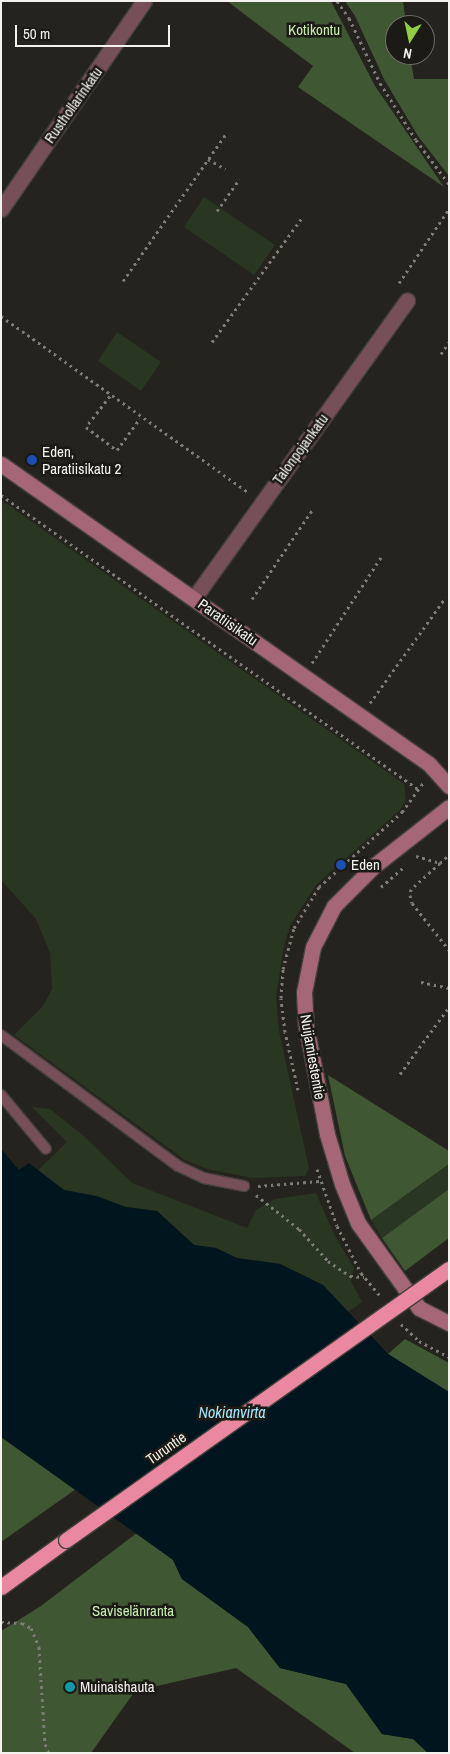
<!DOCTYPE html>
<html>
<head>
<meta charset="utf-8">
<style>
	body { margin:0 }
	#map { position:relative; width:450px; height:1754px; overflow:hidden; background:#25231d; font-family:"Archivo Narrow",sans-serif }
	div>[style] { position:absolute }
	.green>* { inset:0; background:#293621 }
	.forest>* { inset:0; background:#405734 }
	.water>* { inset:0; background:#00151d }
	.path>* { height:3px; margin-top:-1.5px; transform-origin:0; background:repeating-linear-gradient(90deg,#7e7c77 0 2.5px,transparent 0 6.5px) }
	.roads { filter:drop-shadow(1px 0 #42403a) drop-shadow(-1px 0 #42403a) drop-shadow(0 1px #42403a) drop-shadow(0 -1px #42403a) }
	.lane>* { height:10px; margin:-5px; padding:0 5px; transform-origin:5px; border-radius:5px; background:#764f58 }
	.street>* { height:15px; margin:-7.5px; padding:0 7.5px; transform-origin:7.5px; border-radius:7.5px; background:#764f58 }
	.secondary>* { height:15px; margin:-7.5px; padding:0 7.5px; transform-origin:7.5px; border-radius:7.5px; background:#a56675 }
	.highway>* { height:15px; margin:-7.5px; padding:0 7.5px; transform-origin:7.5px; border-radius:7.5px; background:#ea88a1 }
	.bridges { filter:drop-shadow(1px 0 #42403a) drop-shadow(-1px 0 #42403a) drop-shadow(0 1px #42403a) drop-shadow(0 -1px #42403a) }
	.highway-bridge>* { height:15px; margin:-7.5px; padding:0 7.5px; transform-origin:7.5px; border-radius:7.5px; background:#ea88a1 }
	.dots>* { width:14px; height:14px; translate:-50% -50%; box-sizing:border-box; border:2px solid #1c1a14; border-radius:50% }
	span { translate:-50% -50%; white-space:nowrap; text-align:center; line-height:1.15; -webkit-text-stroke:5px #1c1a14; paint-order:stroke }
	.park-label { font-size:15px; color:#c6eeb0 }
	.street-label { font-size:15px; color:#f4f2ee }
	.poi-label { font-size:15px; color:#f4f2ee }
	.left { translate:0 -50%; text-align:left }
	.water-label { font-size:16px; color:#a5e8ff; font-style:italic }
	.frame { position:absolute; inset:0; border:2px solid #f4f2ee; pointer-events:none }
	.north { position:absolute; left:385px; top:15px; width:50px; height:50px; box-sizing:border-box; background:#1c1a14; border:1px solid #72706b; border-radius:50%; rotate:190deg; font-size:14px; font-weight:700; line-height:20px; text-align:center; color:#f4f2ee }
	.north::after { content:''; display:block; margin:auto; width:18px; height:22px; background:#91cd3f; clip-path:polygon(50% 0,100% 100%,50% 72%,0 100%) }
	.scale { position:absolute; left:15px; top:25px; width:155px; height:22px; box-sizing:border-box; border:2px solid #f4f2ee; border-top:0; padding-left:6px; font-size:15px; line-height:18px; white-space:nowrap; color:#f4f2ee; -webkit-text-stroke:4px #1c1a14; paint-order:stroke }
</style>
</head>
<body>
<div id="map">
	<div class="green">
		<div style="clip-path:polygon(204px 197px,275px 245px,254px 275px,184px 227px)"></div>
		<div style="clip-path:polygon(117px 332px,161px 362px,141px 391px,98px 361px)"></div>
		<div style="clip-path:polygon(1px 500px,404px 784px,406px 799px,400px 810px,316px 885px,290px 926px,284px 946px,276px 997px,279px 1031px,309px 1168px,305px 1176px,252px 1178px,207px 1169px,185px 1160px,14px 1035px,43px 1006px,52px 989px,50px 953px,36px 919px,1px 880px)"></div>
		<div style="clip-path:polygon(32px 1107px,50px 1109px,85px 1137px,132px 1183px,247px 1228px,256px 1210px,275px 1199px,316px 1193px,335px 1236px,354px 1268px,351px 1281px,362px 1302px,348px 1312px,323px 1285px,280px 1264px,237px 1258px,216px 1248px,194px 1245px,157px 1211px,126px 1207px,96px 1196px,64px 1190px,51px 1182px,37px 1171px,67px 1142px)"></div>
		<div style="clip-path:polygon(449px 1164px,449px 1189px,382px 1238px,371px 1220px)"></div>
	</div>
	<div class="forest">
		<div style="clip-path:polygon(227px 1px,331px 1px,375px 86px,444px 187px,298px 87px,313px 66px)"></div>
		<div style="clip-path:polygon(345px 1px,403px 1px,406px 25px,395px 25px,395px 55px,410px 55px,414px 79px,449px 79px,449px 176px,418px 136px,384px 79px,355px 16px)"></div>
		<div style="clip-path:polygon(328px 1075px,449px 1151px,449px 1164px,371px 1220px,345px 1156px)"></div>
		<div style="clip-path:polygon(449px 1189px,449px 1238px,405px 1271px,382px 1238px)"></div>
		<div style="clip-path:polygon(405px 1339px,449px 1363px,449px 1392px,388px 1354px)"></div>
		<div style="clip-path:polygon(1px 1437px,76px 1489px,1px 1542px)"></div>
		<div style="clip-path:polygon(138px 1532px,173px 1560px,182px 1579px,248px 1627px,280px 1668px,346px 1684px,382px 1734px,413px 1739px,428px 1753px,355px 1753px,236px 1668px,135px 1691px,91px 1753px,1px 1753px,1px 1631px,41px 1606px)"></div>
	</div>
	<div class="water">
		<div style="clip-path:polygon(1px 1149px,19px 1170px,29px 1163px,64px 1190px,96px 1196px,126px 1207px,157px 1211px,194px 1245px,216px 1248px,237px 1258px,280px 1264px,323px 1285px,388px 1354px,449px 1392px,449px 1753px,428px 1753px,413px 1739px,382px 1734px,346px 1684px,280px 1668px,248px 1627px,182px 1579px,173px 1560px,1px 1437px)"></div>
	</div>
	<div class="path">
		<div style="left:337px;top:1px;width:21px;rotate:55deg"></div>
		<div style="left:349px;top:18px;width:72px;rotate:64.5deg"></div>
		<div style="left:380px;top:83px;width:67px;rotate:57.7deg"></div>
		<div style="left:416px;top:140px;width:55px;rotate:53.1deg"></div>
		<div style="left:208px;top:159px;width:20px;rotate:30deg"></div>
		<div style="left:217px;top:211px;width:39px;rotate:-55deg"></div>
		<div style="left:123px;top:281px;width:179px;rotate:-55deg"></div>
		<div style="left:399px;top:283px;width:89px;rotate:-56deg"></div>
		<div style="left:1px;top:316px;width:305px;rotate:35.5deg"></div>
		<div style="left:212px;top:342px;width:152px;rotate:-54.1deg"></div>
		<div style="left:441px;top:354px;width:14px;rotate:-56deg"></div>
		<div style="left:110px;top:396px;width:39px;rotate:128deg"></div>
		<div style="left:86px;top:427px;width:39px;rotate:37deg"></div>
		<div style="left:117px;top:450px;width:39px;rotate:-54deg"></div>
		<div style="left:1px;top:495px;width:510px;rotate:35.19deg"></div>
		<div style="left:252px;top:599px;width:109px;rotate:-55.9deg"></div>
		<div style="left:312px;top:663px;width:130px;rotate:-56.9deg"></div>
		<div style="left:370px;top:703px;width:130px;rotate:-54.4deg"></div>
		<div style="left:416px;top:856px;width:25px;rotate:16deg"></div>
		<div style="left:440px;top:863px;width:12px;rotate:-42deg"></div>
		<div style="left:440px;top:863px;width:39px;rotate:138deg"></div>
		<div style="left:411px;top:889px;width:6px;rotate:99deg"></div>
		<div style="left:410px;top:895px;width:8px;rotate:76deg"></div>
		<div style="left:412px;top:903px;width:60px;rotate:51.8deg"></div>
		<div style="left:381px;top:887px;width:29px;rotate:-41deg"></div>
		<div style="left:421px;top:982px;width:29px;rotate:12deg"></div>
		<div style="left:400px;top:1074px;width:83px;rotate:-53.8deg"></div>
		<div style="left:298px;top:1090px;width:59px;rotate:-102.6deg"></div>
		<div style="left:285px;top:1032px;width:34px;rotate:-97deg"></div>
		<div style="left:281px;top:998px;width:29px;rotate:-86deg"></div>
		<div style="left:283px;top:969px;width:42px;rotate:-75deg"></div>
		<div style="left:294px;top:928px;width:48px;rotate:-58.6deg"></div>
		<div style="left:319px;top:887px;width:112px;rotate:-42.1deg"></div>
		<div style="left:402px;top:812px;width:36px;rotate:-54deg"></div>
		<div style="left:317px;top:1169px;width:60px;rotate:70.7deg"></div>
		<div style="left:337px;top:1226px;width:53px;rotate:62.9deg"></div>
		<div style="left:361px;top:1273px;width:31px;rotate:50deg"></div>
		<div style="left:258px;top:1186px;width:62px;rotate:-4.6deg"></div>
		<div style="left:256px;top:1195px;width:55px;rotate:38.3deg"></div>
		<div style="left:299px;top:1229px;width:43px;rotate:47.8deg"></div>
		<div style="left:328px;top:1261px;width:27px;rotate:34deg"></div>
		<div style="left:350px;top:1276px;width:14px;rotate:4deg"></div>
		<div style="left:401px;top:1324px;width:25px;rotate:43deg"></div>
		<div style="left:419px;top:1341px;width:34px;rotate:28deg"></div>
		<div style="left:1px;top:1622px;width:21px;rotate:3deg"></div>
		<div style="left:22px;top:1623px;width:10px;rotate:29deg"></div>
		<div style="left:31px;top:1628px;width:21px;rotate:67deg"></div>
		<div style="left:39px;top:1647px;width:97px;rotate:86.5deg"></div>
		<div style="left:45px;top:1744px;width:10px;rotate:66deg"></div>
	</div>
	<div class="roads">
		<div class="lane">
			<div style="left:1px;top:1035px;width:220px;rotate:36.5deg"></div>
			<div style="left:178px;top:1166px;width:29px;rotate:25deg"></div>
			<div style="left:204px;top:1178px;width:41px;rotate:11.3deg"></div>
			<div style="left:1px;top:1095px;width:70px;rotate:50.2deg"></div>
		</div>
		<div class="street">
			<div style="left:1px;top:209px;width:252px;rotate:-55.5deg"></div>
			<div style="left:194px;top:598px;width:366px;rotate:-54.4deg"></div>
		</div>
		<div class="secondary">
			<div style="left:1px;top:464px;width:523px;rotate:35.03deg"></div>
			<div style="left:429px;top:764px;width:30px;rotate:48deg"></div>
			<div style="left:449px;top:807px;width:94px;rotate:141.9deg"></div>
			<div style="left:375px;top:865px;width:58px;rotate:135deg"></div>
			<div style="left:334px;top:906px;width:46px;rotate:117.1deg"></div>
			<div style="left:313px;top:947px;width:46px;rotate:101.3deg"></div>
			<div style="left:304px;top:992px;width:34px;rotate:87deg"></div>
			<div style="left:306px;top:1026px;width:110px;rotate:79deg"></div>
			<div style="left:327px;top:1134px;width:52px;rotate:73.3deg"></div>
			<div style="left:342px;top:1184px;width:42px;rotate:67.7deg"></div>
			<div style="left:358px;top:1223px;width:105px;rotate:54.3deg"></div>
			<div style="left:419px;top:1308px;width:34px;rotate:27deg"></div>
		</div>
		<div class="highway">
			<div style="left:1px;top:1587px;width:80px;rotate:-35.9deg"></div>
		</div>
	</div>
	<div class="bridges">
		<div class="highway-bridge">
			<div style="left:66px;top:1540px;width:469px;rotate:-35.3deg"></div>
		</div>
	</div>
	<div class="dots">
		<div style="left:32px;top:460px;background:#1a4fb4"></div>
		<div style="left:341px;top:865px;background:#1a4fb4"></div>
		<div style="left:70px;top:1687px;background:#0f9aa8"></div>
	</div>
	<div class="park-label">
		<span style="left:314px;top:30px">Kotikontu</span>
		<span style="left:133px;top:1611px">Saviselänranta</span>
	</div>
	<div class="street-label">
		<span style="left:73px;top:105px;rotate:-55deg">Rusthollarinkatu</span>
		<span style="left:300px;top:449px;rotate:-54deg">Talonpojankatu</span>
		<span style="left:228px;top:622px;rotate:35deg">Paratiisikatu</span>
		<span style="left:313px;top:1057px;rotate:80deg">Nuijamiestentie</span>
		<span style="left:166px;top:1448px;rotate:-35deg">Turuntie</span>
	</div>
	<div class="poi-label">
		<span class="left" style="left:42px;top:460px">Eden,<br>Paratiisikatu 2</span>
		<span class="left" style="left:351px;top:865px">Eden</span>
		<span class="left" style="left:80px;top:1687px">Muinaishauta</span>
	</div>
	<div class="water-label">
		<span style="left:232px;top:1412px">Nokianvirta</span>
	</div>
	<div class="frame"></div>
	<div class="north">N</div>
	<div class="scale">50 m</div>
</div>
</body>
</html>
